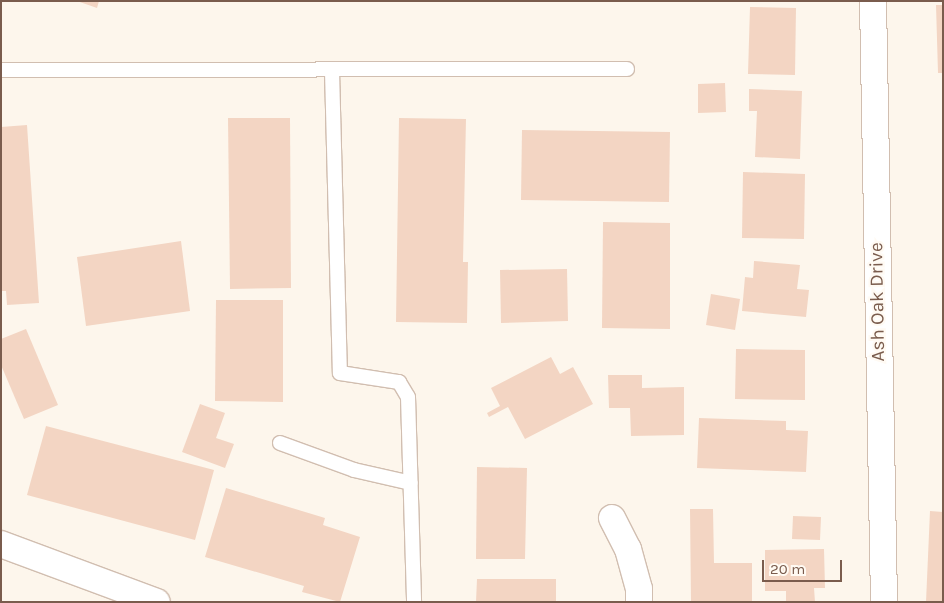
<!DOCTYPE html>
<html>
<head>
<meta charset="utf-8">
<style>
	body { margin:0 }
	#map { position:relative; width:944px; height:603px; overflow:hidden; background:#fdf6ec; font-family:Karla,sans-serif }
	div>[style] { position:absolute }
	.building>* { inset:0; background:#f3d5c3 }
	.roads { filter:drop-shadow(1px 0 #d1beb0) drop-shadow(-1px 0 #d1beb0) drop-shadow(0 1px #d1beb0) drop-shadow(0 -1px #d1beb0) }
	.service>* { height:14px; margin:-7px; padding:0 7px; transform-origin:7px; border-radius:7px; background:#fff }
	.minor>* { height:26px; margin:-13px; padding:0 13px; transform-origin:13px; border-radius:13px; background:#fff }
	span { translate:-50% -50%; white-space:nowrap; text-align:center; line-height:1.15; -webkit-text-stroke:4.5px #fffaf3; paint-order:stroke }
	.street-label { font-size:19px; color:#7a5c4d }
	.frame { position:absolute; inset:0; border:2px solid #7a5c4d; pointer-events:none }
	.scale { position:absolute; left:762px; top:560px; width:80px; height:22px; box-sizing:border-box; border:2px solid #7a5c4d; border-top:0; padding-left:6px; font-size:15px; line-height:18px; white-space:nowrap; color:#7a5c4d; -webkit-text-stroke:4px #fffaf3; paint-order:stroke }
</style>
</head>
<body>
<div id="map">
	<div class="building">
		<div style="clip-path:polygon(77px 1px,99px 1px,97px 8px)"></div>
		<div style="clip-path:polygon(936px 5px,943px 5px,943px 73px,938px 73px)"></div>
		<div style="clip-path:polygon(750px 7px,796px 8px,795px 75px,748px 74px)"></div>
		<div style="clip-path:polygon(725px 83px,726px 112px,698px 113px,698px 84px)"></div>
		<div style="clip-path:polygon(749px 89px,802px 91px,800px 159px,755px 157px,757px 111px,749px 111px)"></div>
		<div style="clip-path:polygon(228px 118px,290px 118px,291px 288px,230px 289px)"></div>
		<div style="clip-path:polygon(399px 118px,466px 119px,463px 262px,468px 262px,467px 323px,396px 322px)"></div>
		<div style="clip-path:polygon(27px 125px,39px 303px,7px 305px,6px 291px,1px 291px,1px 127px)"></div>
		<div style="clip-path:polygon(522px 130px,670px 132px,669px 202px,521px 200px)"></div>
		<div style="clip-path:polygon(743px 172px,805px 174px,804px 239px,742px 238px)"></div>
		<div style="clip-path:polygon(603px 222px,670px 223px,670px 329px,602px 328px)"></div>
		<div style="clip-path:polygon(181px 241px,190px 311px,86px 326px,77px 257px)"></div>
		<div style="clip-path:polygon(754px 261px,800px 265px,797px 289px,809px 290px,806px 317px,742px 311px,745px 277px,753px 278px)"></div>
		<div style="clip-path:polygon(567px 269px,568px 321px,501px 323px,500px 270px)"></div>
		<div style="clip-path:polygon(711px 294px,740px 299px,735px 330px,706px 325px)"></div>
		<div style="clip-path:polygon(216px 300px,283px 300px,283px 402px,215px 401px)"></div>
		<div style="clip-path:polygon(26px 329px,58px 405px,24px 419px,1px 365px,1px 339px)"></div>
		<div style="clip-path:polygon(736px 349px,805px 350px,805px 400px,735px 399px)"></div>
		<div style="clip-path:polygon(551px 357px,560px 374px,573px 367px,593px 404px,525px 439px,508px 407px,489px 417px,487px 413px,500px 406px,491px 388px)"></div>
		<div style="clip-path:polygon(608px 375px,642px 375px,642px 388px,684px 387px,684px 435px,631px 436px,630px 408px,609px 408px)"></div>
		<div style="clip-path:polygon(200px 404px,225px 413px,216px 438px,234px 444px,225px 468px,182px 452px)"></div>
		<div style="clip-path:polygon(699px 418px,786px 421px,786px 430px,808px 431px,806px 472px,697px 468px)"></div>
		<div style="clip-path:polygon(46px 426px,214px 470px,195px 540px,27px 495px)"></div>
		<div style="clip-path:polygon(477px 467px,527px 468px,525px 559px,476px 559px)"></div>
		<div style="clip-path:polygon(226px 488px,325px 518px,323px 525px,360px 537px,340px 602px,302px 592px,304px 586px,205px 557px)"></div>
		<div style="clip-path:polygon(690px 509px,713px 509px,714px 563px,752px 563px,752px 602px,691px 602px)"></div>
		<div style="clip-path:polygon(930px 511px,943px 512px,943px 602px,926px 602px)"></div>
		<div style="clip-path:polygon(793px 516px,821px 517px,820px 540px,792px 539px)"></div>
		<div style="clip-path:polygon(824px 549px,825px 588px,814px 588px,815px 602px,786px 602px,786px 591px,765px 591px,765px 550px)"></div>
		<div style="clip-path:polygon(477px 579px,556px 579px,556px 602px,476px 602px)"></div>
	</div>
	<div class="roads">
		<div class="service">
			<div style="left:1px;top:70px;width:626px;rotate:-0.09deg"></div>
			<div style="left:332px;top:71px;width:302px;rotate:88.5deg"></div>
			<div style="left:340px;top:373px;width:60px;rotate:8.7deg"></div>
			<div style="left:399px;top:382px;width:17px;rotate:59deg"></div>
			<div style="left:408px;top:397px;width:205px;rotate:88.3deg"></div>
			<div style="left:280px;top:443px;width:79px;rotate:20deg"></div>
			<div style="left:354px;top:470px;width:58px;rotate:12.8deg"></div>
		</div>
		<div class="minor">
			<div style="left:873px;top:1px;width:601px;rotate:88.95deg"></div>
			<div style="left:612px;top:518px;width:35px;rotate:63deg"></div>
			<div style="left:628px;top:549px;width:41px;rotate:74.6deg"></div>
			<div style="left:639px;top:589px;width:13px;rotate:90deg"></div>
			<div style="left:1px;top:544px;width:166px;rotate:20.4deg"></div>
		</div>
	</div>
	<div class="street-label">
		<span style="left:878px;top:302px;rotate:-91deg">Ash Oak Drive</span>
	</div>
	<div class="frame"></div>
	<div class="scale">20 m</div>
</div>
</body>
</html>
